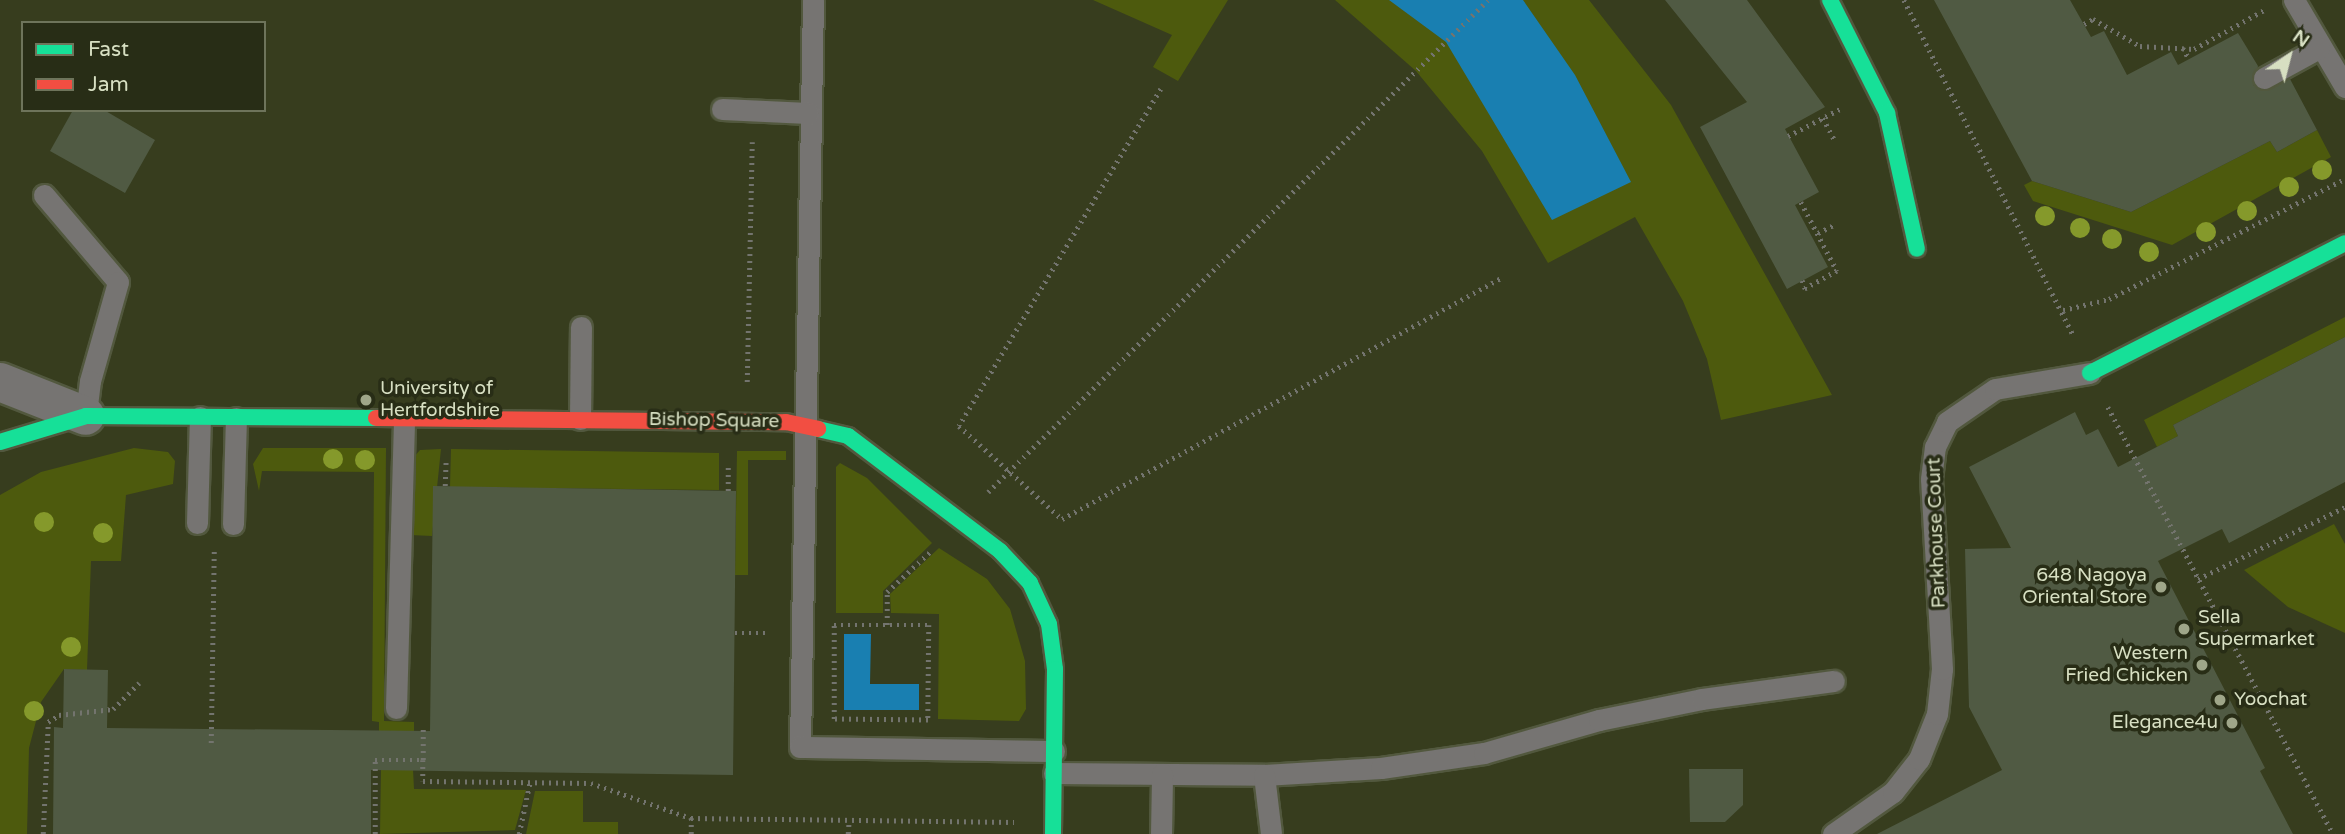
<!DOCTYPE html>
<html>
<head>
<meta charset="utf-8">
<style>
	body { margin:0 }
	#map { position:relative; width:2345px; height:834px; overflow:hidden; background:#373d1e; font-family:"Varela Round",sans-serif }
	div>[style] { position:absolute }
	.green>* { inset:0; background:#4d5a0d }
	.water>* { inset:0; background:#197fb1 }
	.building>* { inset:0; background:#505a43 }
	.path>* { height:4.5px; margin-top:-2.25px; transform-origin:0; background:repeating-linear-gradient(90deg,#73746e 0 2px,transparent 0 7px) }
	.roads { filter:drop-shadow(2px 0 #52583e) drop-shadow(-2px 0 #52583e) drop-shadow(0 2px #52583e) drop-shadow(0 -2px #52583e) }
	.lane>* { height:21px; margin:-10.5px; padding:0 10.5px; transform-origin:10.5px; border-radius:10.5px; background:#767472 }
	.street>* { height:38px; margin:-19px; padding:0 19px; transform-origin:19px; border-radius:19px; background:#767472 }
	.fast>* { height:16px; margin:-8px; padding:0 8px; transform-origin:8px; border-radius:8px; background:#16e098 }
	.jam>* { height:16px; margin:-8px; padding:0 8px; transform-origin:8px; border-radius:8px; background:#f24e42 }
	.trees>* { width:20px; height:20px; margin:-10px; border-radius:50%; background:#85992b }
	.dots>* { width:19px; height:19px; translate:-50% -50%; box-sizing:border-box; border:4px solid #282d16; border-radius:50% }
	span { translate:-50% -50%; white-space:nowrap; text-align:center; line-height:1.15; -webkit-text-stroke:7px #282d16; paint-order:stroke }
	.poi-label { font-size:19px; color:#d7dfc2 }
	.left { translate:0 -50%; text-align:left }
	.right { translate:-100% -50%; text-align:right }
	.street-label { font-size:19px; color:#d7dfc2 }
	.legend { position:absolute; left:21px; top:21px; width:245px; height:91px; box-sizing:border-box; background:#282d16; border:2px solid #6e745b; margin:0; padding:9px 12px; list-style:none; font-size:21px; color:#d7dfc2 }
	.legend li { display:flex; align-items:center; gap:14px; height:35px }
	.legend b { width:35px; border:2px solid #6e745b }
	.north { position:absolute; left:2254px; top:21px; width:70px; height:70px; -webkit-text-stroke:5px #282d16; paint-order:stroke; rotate:35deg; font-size:19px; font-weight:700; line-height:28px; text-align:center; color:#d7dfc2 }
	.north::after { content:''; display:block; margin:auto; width:24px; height:32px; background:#d7dfc2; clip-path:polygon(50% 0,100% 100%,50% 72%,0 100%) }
</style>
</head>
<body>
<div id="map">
	<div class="green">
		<div style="clip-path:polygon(1093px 0,1228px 0,1178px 81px,1153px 67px,1172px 35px)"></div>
		<div style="clip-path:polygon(1335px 0,1589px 0,1671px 105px,1832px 395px,1721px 420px,1707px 359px,1683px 301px,1635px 217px,1548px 263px,1482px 151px,1416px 71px)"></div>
		<div style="clip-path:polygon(2317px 130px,2331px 157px,2172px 245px,2033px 201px,2024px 185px,2032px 181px,2131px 212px,2270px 141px,2277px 152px)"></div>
		<div style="clip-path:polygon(2345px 317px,2345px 337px,2173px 425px,2178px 436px,2157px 447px,2144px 420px)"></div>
		<div style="clip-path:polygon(134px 448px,168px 452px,175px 461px,173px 484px,126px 495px,121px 561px,91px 561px,87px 670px,64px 669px,41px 702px,29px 748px,27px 834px,0 834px,0 495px,41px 472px)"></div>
		<div style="clip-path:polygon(263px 448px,386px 448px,384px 721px,414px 722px,414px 747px,379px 747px,379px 722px,372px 721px,374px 472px,262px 471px,259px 491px,253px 464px)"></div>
		<div style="clip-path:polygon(441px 449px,432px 536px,410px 535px,413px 458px,420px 450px)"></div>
		<div style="clip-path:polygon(451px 449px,719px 453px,719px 490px,450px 487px)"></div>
		<div style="clip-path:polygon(737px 451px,786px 451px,786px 460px,748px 460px,748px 575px,735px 575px)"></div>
		<div style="clip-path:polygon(840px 463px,867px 478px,932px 543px,883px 591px,883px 613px,836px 613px,836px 467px)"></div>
		<div style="clip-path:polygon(2334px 524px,2345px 544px,2345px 633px,2288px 607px,2244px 570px)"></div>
		<div style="clip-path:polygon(939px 548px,987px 579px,1010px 609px,1025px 661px,1026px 709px,1019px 721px,938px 719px,939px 614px,891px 613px,890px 594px)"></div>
		<div style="clip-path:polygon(381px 769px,413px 769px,414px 789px,526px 790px,515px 830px,380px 834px)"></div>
		<div style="clip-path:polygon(535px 791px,583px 791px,583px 822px,618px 822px,618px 834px,526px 834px)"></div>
	</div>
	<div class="water">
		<div style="clip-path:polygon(1389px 0,1523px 0,1575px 75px,1631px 182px,1552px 220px,1446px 42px)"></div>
		<div style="clip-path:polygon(844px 634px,871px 634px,870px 684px,919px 684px,919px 710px,844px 710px)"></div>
	</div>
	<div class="building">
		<div style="clip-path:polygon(1665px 0,1747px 0,1825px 107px,1785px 129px,1819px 192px,1795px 205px,1828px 267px,1787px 289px,1700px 127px,1747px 102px)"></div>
		<div style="clip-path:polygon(1934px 0,2070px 0,2091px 37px,2104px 31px,2127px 75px,2171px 52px,2178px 65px,2238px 33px,2258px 66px,2253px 85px,2264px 91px,2290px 79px,2317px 130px,2277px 152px,2270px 141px,2131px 212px,2032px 181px)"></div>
		<div style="clip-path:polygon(73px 110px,104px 110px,155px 140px,125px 193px,50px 151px)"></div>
		<div style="clip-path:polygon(2345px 337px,2345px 482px,2229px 543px,2222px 529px,2158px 561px,2265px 768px,2260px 771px,2293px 834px,1877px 834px,2002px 770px,1969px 707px,1965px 549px,2011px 548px,1969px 467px,2075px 412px,2086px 435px,2098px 429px,2118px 467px,2178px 436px,2173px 425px)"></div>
		<div style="clip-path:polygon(433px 486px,736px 491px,733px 775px,371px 770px,371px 834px,53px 834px,54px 727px,63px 728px,64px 669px,108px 670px,107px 728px,430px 731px)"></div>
		<div style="clip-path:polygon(1689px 769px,1743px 769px,1743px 805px,1725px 822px,1690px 822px)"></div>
	</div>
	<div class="path">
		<div style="left:1904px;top:0;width:377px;rotate:63.2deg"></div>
		<div style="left:2084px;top:24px;width:10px;rotate:-29deg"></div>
		<div style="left:2093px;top:19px;width:54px;rotate:29.9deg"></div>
		<div style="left:2140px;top:46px;width:54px;rotate:3.2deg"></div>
		<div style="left:2194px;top:49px;width:80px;rotate:-29.1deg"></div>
		<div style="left:2183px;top:48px;width:13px;rotate:61deg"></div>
		<div style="left:1161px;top:89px;width:393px;rotate:120.9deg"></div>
		<div style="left:959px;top:426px;width:139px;rotate:42.1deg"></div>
		<div style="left:1062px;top:519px;width:501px;rotate:-28.77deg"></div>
		<div style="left:1823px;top:118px;width:26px;rotate:62deg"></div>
		<div style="left:1788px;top:136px;width:59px;rotate:-27.4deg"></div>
		<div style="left:1801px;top:202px;width:78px;rotate:62.4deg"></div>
		<div style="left:1837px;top:271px;width:37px;rotate:151deg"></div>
		<div style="left:1805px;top:289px;width:9px;rotate:-111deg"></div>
		<div style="left:1818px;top:233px;width:20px;rotate:-27deg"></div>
		<div style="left:2063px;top:310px;width:47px;rotate:-13.4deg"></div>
		<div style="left:2109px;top:299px;width:265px;rotate:-27deg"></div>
		<div style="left:747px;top:382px;width:240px;rotate:-88.8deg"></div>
		<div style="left:2108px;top:407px;width:483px;rotate:62.2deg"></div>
		<div style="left:445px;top:486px;width:27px;rotate:-88deg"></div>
		<div style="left:728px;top:491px;width:28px;rotate:-90deg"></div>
		<div style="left:988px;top:492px;width:701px;rotate:-44.54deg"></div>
		<div style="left:2198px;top:579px;width:164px;rotate:-26.1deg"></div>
		<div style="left:834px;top:625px;width:95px"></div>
		<div style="left:929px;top:625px;width:95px;rotate:90.6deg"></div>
		<div style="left:928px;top:720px;width:94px;rotate:-179.4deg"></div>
		<div style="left:834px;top:719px;width:94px;rotate:-90deg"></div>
		<div style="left:887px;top:625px;width:33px;rotate:-90deg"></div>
		<div style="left:887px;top:592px;width:60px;rotate:-43deg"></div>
		<div style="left:735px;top:633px;width:34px"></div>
		<div style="left:211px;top:743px;width:194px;rotate:-89.1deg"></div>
		<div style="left:423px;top:760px;width:34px;rotate:-90deg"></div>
		<div style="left:43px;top:834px;width:112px;rotate:-87.4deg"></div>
		<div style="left:48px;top:722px;width:13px;rotate:-32deg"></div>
		<div style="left:59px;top:715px;width:54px;rotate:-6.3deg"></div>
		<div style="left:113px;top:709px;width:37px;rotate:-45deg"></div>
		<div style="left:375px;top:834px;width:74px;rotate:-90deg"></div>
		<div style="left:375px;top:760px;width:48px"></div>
		<div style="left:423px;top:760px;width:21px;rotate:90deg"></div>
		<div style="left:423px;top:781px;width:168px;rotate:0.7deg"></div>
		<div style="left:591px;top:783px;width:106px;rotate:19.3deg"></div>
		<div style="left:519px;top:834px;width:53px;rotate:-78.1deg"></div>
		<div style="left:691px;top:834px;width:16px;rotate:-90deg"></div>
		<div style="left:691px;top:818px;width:323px;rotate:0.7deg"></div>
		<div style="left:848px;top:834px;width:13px;rotate:-86deg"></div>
	</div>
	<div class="roads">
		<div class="lane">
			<div style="left:813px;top:0;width:747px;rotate:91deg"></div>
			<div style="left:800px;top:747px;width:254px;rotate:0.9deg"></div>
			<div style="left:2294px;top:0;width:101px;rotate:59.6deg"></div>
			<div style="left:2264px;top:78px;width:63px;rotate:-28.6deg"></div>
			<div style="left:722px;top:109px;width:86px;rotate:2.7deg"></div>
			<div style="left:44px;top:195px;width:114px;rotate:49.6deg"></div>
			<div style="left:118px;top:282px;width:103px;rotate:105.8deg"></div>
			<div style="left:90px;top:381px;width:35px;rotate:97deg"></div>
			<div style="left:580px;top:419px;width:92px;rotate:-89.4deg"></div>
			<div style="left:197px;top:523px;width:106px;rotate:-88.4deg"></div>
			<div style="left:233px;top:524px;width:106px;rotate:-88.4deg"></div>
			<div style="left:396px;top:708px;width:288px;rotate:-88.4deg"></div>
			<div style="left:1054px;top:773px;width:210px;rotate:0.5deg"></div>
			<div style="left:1264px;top:775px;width:117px;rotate:-3.4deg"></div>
			<div style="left:1381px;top:768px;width:104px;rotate:-8.3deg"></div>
			<div style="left:1484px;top:753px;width:120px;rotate:-16deg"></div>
			<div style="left:1599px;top:720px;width:105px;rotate:-11.5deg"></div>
			<div style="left:1702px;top:699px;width:133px;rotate:-7.8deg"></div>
			<div style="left:1264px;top:775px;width:59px;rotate:83.2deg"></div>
			<div style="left:1161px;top:834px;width:60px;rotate:-89deg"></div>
			<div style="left:1833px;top:834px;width:73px;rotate:-35deg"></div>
			<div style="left:1893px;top:792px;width:42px;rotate:-51.8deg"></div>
			<div style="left:1919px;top:759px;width:48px;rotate:-68.2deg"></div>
			<div style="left:1937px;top:714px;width:45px;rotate:-83.7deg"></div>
			<div style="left:1942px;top:669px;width:190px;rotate:-93.3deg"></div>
			<div style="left:1931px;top:479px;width:32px;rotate:-83deg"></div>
			<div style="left:1935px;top:447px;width:28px;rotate:-64deg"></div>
			<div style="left:1947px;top:422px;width:58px;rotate:-34.5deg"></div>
			<div style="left:1995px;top:389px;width:96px;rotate:-9.6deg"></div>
		</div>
		<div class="street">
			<div style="left:0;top:382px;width:92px;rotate:21.6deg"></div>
		</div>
		<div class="fast">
			<div style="left:1830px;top:0;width:127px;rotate:63.2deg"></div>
			<div style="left:1887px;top:113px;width:139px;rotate:77.6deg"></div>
			<div style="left:2090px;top:373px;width:286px;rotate:-27deg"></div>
			<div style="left:818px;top:429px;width:31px;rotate:13deg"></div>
			<div style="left:848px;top:436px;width:191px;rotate:37.1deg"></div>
			<div style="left:1000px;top:551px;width:44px;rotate:46.8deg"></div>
			<div style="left:1030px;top:583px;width:45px;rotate:65.1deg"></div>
			<div style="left:1049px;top:624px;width:45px;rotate:82.4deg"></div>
			<div style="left:1055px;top:669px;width:165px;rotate:90.7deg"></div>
			<div style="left:0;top:442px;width:90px;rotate:-16.8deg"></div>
			<div style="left:86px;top:416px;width:290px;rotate:0.4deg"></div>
		</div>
		<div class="jam">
			<div style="left:376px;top:418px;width:410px;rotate:0.6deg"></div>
			<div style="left:786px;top:422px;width:33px;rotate:12deg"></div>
		</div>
	</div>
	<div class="trees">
		<div style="left:2322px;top:170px"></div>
		<div style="left:2289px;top:187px"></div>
		<div style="left:2247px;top:211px"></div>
		<div style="left:2045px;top:216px"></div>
		<div style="left:2080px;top:228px"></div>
		<div style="left:2206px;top:232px"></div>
		<div style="left:2112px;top:239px"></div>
		<div style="left:2149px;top:252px"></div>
		<div style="left:333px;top:459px"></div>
		<div style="left:365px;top:460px"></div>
		<div style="left:44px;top:522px"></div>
		<div style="left:103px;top:533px"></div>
		<div style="left:71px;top:647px"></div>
		<div style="left:34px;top:711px"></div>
	</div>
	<div class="dots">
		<div style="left:366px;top:400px;background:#9fa689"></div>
		<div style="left:2161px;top:587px;background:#9fa689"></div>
		<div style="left:2184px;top:629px;background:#9fa689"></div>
		<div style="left:2202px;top:665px;background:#9fa689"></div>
		<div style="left:2220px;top:700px;background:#9fa689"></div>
		<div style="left:2232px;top:723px;background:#9fa689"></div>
	</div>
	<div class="poi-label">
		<span class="left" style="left:380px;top:400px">University of<br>Hertfordshire</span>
		<span class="right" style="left:2147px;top:587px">648 Nagoya<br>Oriental Store</span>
		<span class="left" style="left:2198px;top:629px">Sella<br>Supermarket</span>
		<span class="right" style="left:2188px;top:665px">Western<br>Fried Chicken</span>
		<span class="left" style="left:2234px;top:700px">Yoochat</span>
		<span class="right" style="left:2218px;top:723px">Elegance4u</span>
	</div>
	<div class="street-label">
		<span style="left:714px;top:421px;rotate:1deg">Bishop Square</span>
		<span style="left:1937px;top:533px;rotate:-92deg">Parkhouse Court</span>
	</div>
	<ul class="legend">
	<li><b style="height:9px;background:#16e098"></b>Fast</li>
	<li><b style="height:9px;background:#f24e42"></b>Jam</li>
	</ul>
	<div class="north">N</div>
</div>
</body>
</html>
